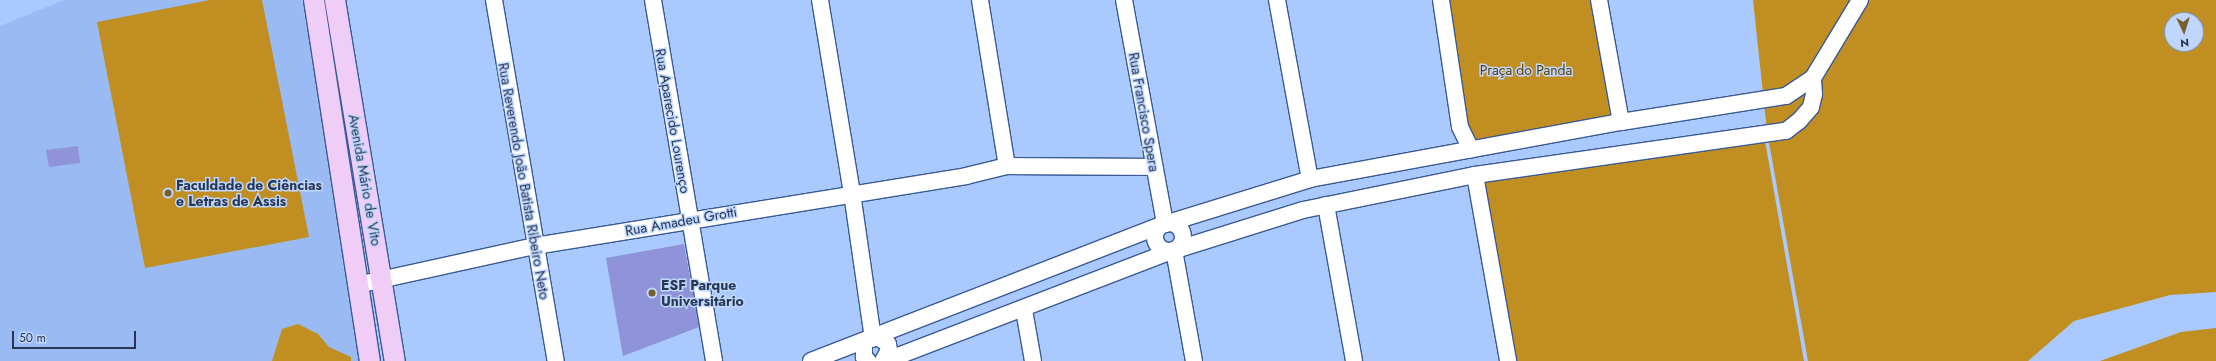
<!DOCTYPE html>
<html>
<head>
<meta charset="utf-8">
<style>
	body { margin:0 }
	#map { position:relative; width:2216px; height:361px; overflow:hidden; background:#aac9fe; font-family:Jost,sans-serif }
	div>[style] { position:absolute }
	.built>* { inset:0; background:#99baf2 }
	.green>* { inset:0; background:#c18e21 }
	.building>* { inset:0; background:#8f93d8 }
	.roads { filter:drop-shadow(1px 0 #395a94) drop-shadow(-1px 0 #395a94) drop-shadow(0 1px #395a94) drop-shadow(0 -1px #395a94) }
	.minor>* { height:16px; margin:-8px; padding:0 8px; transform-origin:8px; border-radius:8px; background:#fff }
	.minor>.ring { margin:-8px; padding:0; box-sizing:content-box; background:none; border:16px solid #fff; border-radius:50% }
	.major>* { height:20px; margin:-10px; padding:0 10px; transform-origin:10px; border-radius:10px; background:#efcdf6 }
	.dots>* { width:11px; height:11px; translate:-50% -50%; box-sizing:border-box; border:2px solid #bfd6fe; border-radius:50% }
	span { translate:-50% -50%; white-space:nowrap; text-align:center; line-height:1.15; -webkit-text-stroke:3px #bfd6fe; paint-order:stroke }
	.park-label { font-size:14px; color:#583d00 }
	.street-label { font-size:14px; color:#273751 }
	.poi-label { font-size:14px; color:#273751; font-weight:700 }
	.left { translate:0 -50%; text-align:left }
	.north { position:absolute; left:2164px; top:12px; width:40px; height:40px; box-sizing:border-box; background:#bfd6fe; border:1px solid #8296b9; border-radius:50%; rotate:176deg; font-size:11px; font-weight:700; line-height:16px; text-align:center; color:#273751 }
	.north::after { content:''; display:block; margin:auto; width:14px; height:18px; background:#785e2f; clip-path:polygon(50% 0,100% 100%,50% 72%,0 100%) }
	.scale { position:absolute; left:12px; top:331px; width:124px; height:18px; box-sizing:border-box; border:2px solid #273751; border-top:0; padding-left:5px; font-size:12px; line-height:14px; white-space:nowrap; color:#273751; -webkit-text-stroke:3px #bfd6fe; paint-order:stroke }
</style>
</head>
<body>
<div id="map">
	<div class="built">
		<div style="clip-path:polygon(64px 0,302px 0,365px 361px,0 361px,0 26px)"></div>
	</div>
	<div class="green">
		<div style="clip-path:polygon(210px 0,262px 0,309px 237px,145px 268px,97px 22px)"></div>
		<div style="clip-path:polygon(1441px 0,1599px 0,1621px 122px,1475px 151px,1460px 127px)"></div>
		<div style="clip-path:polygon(evenodd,1753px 0,2216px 0,2216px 292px,2170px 295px,2074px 321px,2028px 361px,1808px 361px,1767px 131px,1753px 0,2172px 20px,2196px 20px,2196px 44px,2172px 44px,2172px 20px)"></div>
		<div style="clip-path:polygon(1764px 135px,1804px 361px,1514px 361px,1482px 176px)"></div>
		<div style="clip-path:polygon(298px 324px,318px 334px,329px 347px,351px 357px,351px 361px,272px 361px,282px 329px)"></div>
		<div style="clip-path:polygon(2216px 328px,2216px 361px,2100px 361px,2181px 332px)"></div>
	</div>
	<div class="building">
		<div style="clip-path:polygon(78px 146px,80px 163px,49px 167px,46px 150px)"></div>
		<div style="clip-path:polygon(684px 244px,699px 327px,623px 356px,606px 258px)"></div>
	</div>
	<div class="roads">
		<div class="minor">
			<div style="left:494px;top:0;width:366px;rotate:80.3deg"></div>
			<div style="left:653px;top:0;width:366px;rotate:80.4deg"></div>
			<div style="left:820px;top:0;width:196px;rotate:80.6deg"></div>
			<div style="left:852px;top:193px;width:147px;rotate:81.8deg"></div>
			<div style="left:980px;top:0;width:168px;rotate:80.8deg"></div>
			<div style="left:1124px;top:0;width:228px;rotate:79.6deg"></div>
			<div style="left:1277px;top:0;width:182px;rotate:79.6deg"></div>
			<div style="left:1441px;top:0;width:128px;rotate:81.5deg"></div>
			<div style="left:1460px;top:127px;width:25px;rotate:64deg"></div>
			<div style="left:1599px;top:0;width:124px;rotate:79.8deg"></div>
			<div style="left:1475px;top:175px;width:189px;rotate:79.9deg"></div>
			<div style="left:1326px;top:205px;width:158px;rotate:79.8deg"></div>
			<div class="ring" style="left:1155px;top:223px;width:12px;height:12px"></div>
			<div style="left:1174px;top:250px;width:113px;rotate:79.8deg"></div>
			<div style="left:357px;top:285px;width:182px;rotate:-12.4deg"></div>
			<div style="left:535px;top:246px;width:437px;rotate:-9.2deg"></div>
			<div style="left:966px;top:176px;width:42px;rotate:-13.7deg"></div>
			<div style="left:1007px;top:166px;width:146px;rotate:0.4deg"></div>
			<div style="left:1024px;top:310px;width:52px;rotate:80deg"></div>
			<div style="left:811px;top:361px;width:380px;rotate:-21.2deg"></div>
			<div style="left:1165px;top:224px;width:152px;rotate:-17.2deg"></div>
			<div style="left:1310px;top:179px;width:316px;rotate:-10.4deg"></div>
			<div style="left:1621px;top:122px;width:167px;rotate:-9deg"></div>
			<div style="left:1786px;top:96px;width:32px;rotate:-34deg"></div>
			<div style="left:1813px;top:78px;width:91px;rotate:-58.9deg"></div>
			<div style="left:868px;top:361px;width:6px;rotate:-135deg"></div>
			<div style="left:864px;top:357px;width:12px;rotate:-90deg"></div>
			<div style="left:864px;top:345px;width:6px;rotate:-59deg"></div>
			<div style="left:867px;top:340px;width:11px;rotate:-15deg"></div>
			<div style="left:878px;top:337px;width:12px;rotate:35deg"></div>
			<div style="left:888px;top:344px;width:6px;rotate:81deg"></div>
			<div style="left:889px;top:350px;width:13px;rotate:119deg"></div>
			<div style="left:885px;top:361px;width:304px;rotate:-21deg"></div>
			<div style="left:1169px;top:252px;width:140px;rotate:-17.4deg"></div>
			<div style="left:1303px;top:210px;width:176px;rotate:-11.5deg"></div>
			<div style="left:1475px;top:175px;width:314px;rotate:-8.1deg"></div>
			<div style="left:1786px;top:131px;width:16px;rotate:-38deg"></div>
			<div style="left:1799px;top:121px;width:18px;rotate:-49deg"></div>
			<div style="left:1811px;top:107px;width:13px;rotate:-77deg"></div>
			<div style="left:1814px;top:94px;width:16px;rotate:-94deg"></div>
		</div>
		<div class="major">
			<div style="left:314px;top:0;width:365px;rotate:81.2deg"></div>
			<div style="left:335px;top:0;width:366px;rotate:80.6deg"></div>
		</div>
	</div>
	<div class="dots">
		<div style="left:168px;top:193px;background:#785e2f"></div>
		<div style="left:652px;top:293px;background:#785e2f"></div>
	</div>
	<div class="park-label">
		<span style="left:1526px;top:70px">Praça do Panda</span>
	</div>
	<div class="street-label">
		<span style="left:1144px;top:112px;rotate:80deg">Rua Francisco Spera</span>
		<span style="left:673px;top:121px;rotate:80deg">Rua Aparecido Lourenço</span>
		<span style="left:365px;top:180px;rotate:80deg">Avenida Mário de Vito</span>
		<span style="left:524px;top:181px;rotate:80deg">Rua Reverendo João Batista Ribeiro Neto</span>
		<span style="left:681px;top:221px;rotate:-10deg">Rua Amadeu Grotti</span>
	</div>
	<div class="poi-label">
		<span class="left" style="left:176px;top:193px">Faculdade de Ciências<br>e Letras de Assis</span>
		<span class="left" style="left:661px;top:293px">ESF Parque<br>Universitário</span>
	</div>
	<div class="north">N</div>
	<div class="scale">50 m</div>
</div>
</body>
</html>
